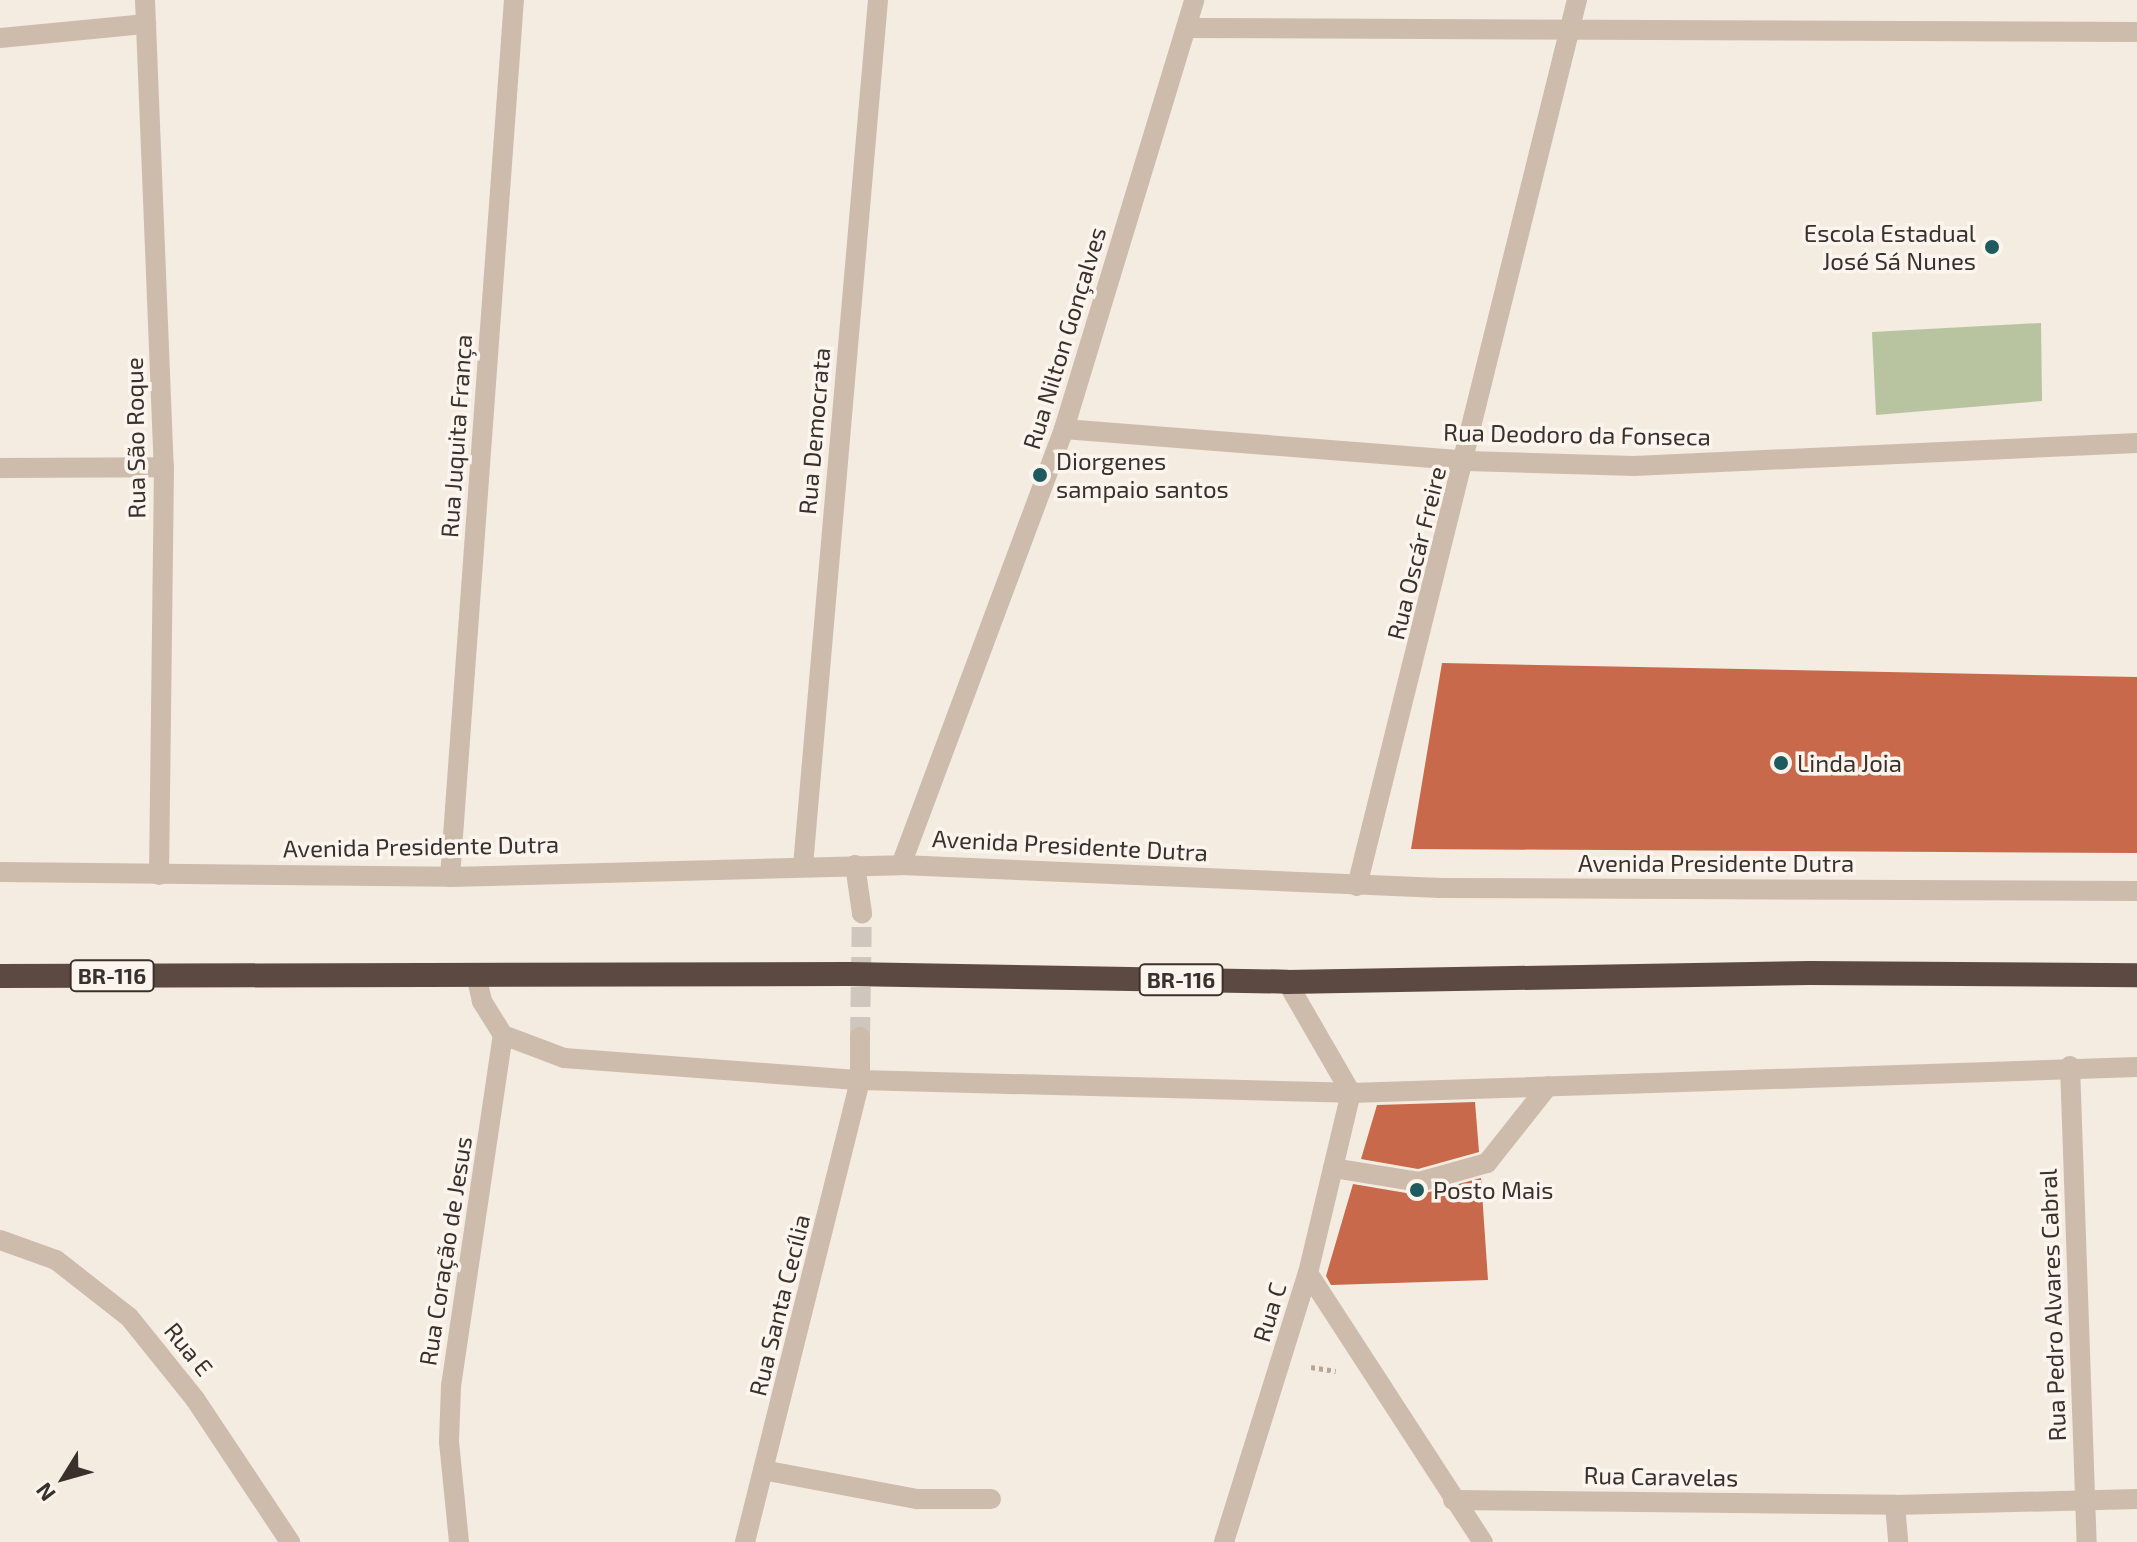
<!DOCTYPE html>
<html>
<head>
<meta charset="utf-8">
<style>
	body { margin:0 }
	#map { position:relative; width:2137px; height:1542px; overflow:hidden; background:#f4ebe1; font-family:"Exo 2",sans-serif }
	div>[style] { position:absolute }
	.green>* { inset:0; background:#b8c4a0 }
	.building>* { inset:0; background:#c8694b }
	.minor-tunnel>* { height:20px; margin-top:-10px; transform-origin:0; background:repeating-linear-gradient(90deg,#cfc6bd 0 20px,transparent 0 30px) }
	.path>* { height:5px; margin-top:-2.5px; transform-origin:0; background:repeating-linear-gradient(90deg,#b9a596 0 4px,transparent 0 8px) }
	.minor>* { height:20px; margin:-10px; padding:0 10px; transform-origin:10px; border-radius:10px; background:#cdbbac }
	.highway>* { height:24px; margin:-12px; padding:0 12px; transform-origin:12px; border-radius:12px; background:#5c4a42 }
	.dots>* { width:22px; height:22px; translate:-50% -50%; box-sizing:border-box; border:4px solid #fbf5ee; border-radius:50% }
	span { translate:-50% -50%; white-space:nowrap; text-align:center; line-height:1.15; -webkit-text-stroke:7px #fbf5ee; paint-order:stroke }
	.shield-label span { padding:2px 6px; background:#fbf5ee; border:2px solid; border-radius:6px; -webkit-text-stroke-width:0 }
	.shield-label { font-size:22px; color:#3b302b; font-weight:700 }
	.poi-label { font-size:24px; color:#3b302b }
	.right { translate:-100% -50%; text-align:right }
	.left { translate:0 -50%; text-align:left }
	.street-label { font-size:24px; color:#3b302b }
	.north { position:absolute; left:24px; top:1438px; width:80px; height:80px; -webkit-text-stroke:6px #fbf5ee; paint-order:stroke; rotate:233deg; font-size:22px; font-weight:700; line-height:32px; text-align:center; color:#3b302b }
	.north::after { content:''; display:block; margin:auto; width:28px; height:36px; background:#3b302b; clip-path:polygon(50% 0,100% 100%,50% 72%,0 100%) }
</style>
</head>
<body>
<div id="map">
	<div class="green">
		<div style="clip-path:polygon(2041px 323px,2042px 401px,1876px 415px,1872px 332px)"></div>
	</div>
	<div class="building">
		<div style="clip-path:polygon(1442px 663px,2137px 677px,2137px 853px,1411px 849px)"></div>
		<div style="clip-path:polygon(1475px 1102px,1479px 1152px,1418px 1169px,1361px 1159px,1377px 1105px)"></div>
		<div style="clip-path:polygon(1481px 1178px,1488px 1280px,1331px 1285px,1326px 1276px,1353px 1184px,1418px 1195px)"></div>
	</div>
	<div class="minor-tunnel">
		<div style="left:860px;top:1037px;width:124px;rotate:-89.1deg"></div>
	</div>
	<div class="path">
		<div style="left:1311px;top:1367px;width:25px;rotate:9deg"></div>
	</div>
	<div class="minor">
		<div style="left:145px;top:0;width:467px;rotate:87.7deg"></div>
		<div style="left:164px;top:467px;width:408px;rotate:90.7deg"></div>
		<div style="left:1186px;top:28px;width:951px;rotate:0.24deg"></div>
		<div style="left:0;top:38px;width:147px;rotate:-5.5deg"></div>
		<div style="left:1064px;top:429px;width:404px;rotate:4.5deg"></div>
		<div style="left:1467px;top:461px;width:167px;rotate:1.7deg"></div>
		<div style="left:1634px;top:466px;width:504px;rotate:-2.62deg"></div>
		<div style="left:0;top:468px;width:164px;rotate:-0.3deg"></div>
		<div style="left:855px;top:865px;width:49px;rotate:81.7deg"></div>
		<div style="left:901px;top:865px;width:465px;rotate:-69.5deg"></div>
		<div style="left:1064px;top:429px;width:448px;rotate:-73.1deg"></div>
		<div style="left:803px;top:866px;width:869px;rotate:-85.05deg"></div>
		<div style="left:0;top:872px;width:450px;rotate:0.6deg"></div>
		<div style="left:450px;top:877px;width:451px;rotate:-1.5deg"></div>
		<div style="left:901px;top:865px;width:540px;rotate:2.44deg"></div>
		<div style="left:1441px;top:888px;width:696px;rotate:0.25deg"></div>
		<div style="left:450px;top:877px;width:879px;rotate:-85.83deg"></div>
		<div style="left:1357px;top:886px;width:913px;rotate:-76.06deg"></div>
		<div style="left:503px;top:1035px;width:65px;rotate:20.7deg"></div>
		<div style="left:564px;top:1058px;width:297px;rotate:4.3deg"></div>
		<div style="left:860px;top:1080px;width:491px;rotate:1.5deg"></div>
		<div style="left:1351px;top:1093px;width:786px;rotate:-1.89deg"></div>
		<div style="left:2070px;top:1066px;width:476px;rotate:88deg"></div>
		<div style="left:1333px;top:1168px;width:87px;rotate:9.2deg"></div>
		<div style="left:1419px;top:1182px;width:71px;rotate:-15.6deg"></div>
		<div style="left:1487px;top:1163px;width:98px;rotate:-51.6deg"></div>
		<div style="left:0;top:1240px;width:59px;rotate:19.7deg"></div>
		<div style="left:56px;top:1260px;width:93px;rotate:38deg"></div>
		<div style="left:129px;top:1317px;width:105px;rotate:51.2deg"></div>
		<div style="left:195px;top:1399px;width:172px;rotate:56.4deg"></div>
		<div style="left:1308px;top:1273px;width:321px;rotate:57deg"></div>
		<div style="left:763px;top:1470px;width:157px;rotate:10.7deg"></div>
		<div style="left:917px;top:1499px;width:74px"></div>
		<div style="left:1453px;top:1500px;width:442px;rotate:0.6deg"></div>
		<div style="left:1895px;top:1505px;width:242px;rotate:-1.4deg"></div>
		<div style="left:1895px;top:1505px;width:37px;rotate:85deg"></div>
		<div style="left:459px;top:1542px;width:101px;rotate:-95.7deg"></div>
		<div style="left:449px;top:1441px;width:55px;rotate:-87.9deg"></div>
		<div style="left:451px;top:1386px;width:355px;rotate:-81.6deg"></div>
		<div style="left:503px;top:1035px;width:40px;rotate:-122deg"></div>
		<div style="left:482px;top:1001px;width:28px;rotate:-103deg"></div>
		<div style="left:745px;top:1542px;width:476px;rotate:-76deg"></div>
		<div style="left:860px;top:1080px;width:43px;rotate:-90deg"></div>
		<div style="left:1224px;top:1542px;width:282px;rotate:-72.7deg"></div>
		<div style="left:1308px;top:1273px;width:185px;rotate:-76.6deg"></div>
		<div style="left:1351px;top:1093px;width:128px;rotate:-120deg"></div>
	</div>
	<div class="highway">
		<div style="left:0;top:976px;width:848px;rotate:-0.14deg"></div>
		<div style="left:848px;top:974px;width:439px;rotate:1deg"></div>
		<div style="left:1287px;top:982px;width:523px;rotate:-0.99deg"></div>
		<div style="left:1810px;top:973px;width:327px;rotate:0.4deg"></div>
	</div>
	<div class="dots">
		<div style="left:1992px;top:247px;background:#1f5a5e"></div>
		<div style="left:1040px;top:475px;background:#1f5a5e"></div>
		<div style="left:1781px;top:763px;background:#1f5a5e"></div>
		<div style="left:1417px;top:1190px;background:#1f5a5e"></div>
	</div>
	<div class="shield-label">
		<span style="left:112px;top:976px">BR-116</span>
		<span style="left:1181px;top:980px">BR-116</span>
	</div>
	<div class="poi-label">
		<span class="right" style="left:1976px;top:247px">Escola Estadual<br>José Sá Nunes</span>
		<span class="left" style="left:1056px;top:475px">Diorgenes<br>sampaio santos</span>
		<span class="left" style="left:1797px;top:763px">Linda Joia</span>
		<span class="left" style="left:1433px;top:1190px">Posto Mais</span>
	</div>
	<div class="street-label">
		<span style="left:1064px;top:338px;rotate:-73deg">Rua Nilton Gonçalves</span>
		<span style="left:814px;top:431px;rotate:-85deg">Rua Democrata</span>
		<span style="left:1577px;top:434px;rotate:1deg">Rua Deodoro da Fonseca</span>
		<span style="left:456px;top:436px;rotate:-86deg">Rua Juquita França</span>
		<span style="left:135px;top:438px;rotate:-91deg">Rua São Roque</span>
		<span style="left:1416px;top:553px;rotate:-76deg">Rua Oscár Freire</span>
		<span style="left:1070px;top:845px;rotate:3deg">Avenida Presidente Dutra</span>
		<span style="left:421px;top:846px;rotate:-1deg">Avenida Presidente Dutra</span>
		<span style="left:1716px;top:863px">Avenida Presidente Dutra</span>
		<span style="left:445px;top:1251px;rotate:-81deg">Rua Coração de Jesus</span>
		<span style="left:779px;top:1305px;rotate:-76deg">Rua Santa Cecília</span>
		<span style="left:2052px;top:1305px;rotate:-92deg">Rua Pedro Alvares Cabral</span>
		<span style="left:1269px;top:1312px;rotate:-73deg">Rua C</span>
		<span style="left:189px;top:1349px;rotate:51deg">Rua E</span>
		<span style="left:1661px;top:1476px;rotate:1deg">Rua Caravelas</span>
	</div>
	<div class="north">N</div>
</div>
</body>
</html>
